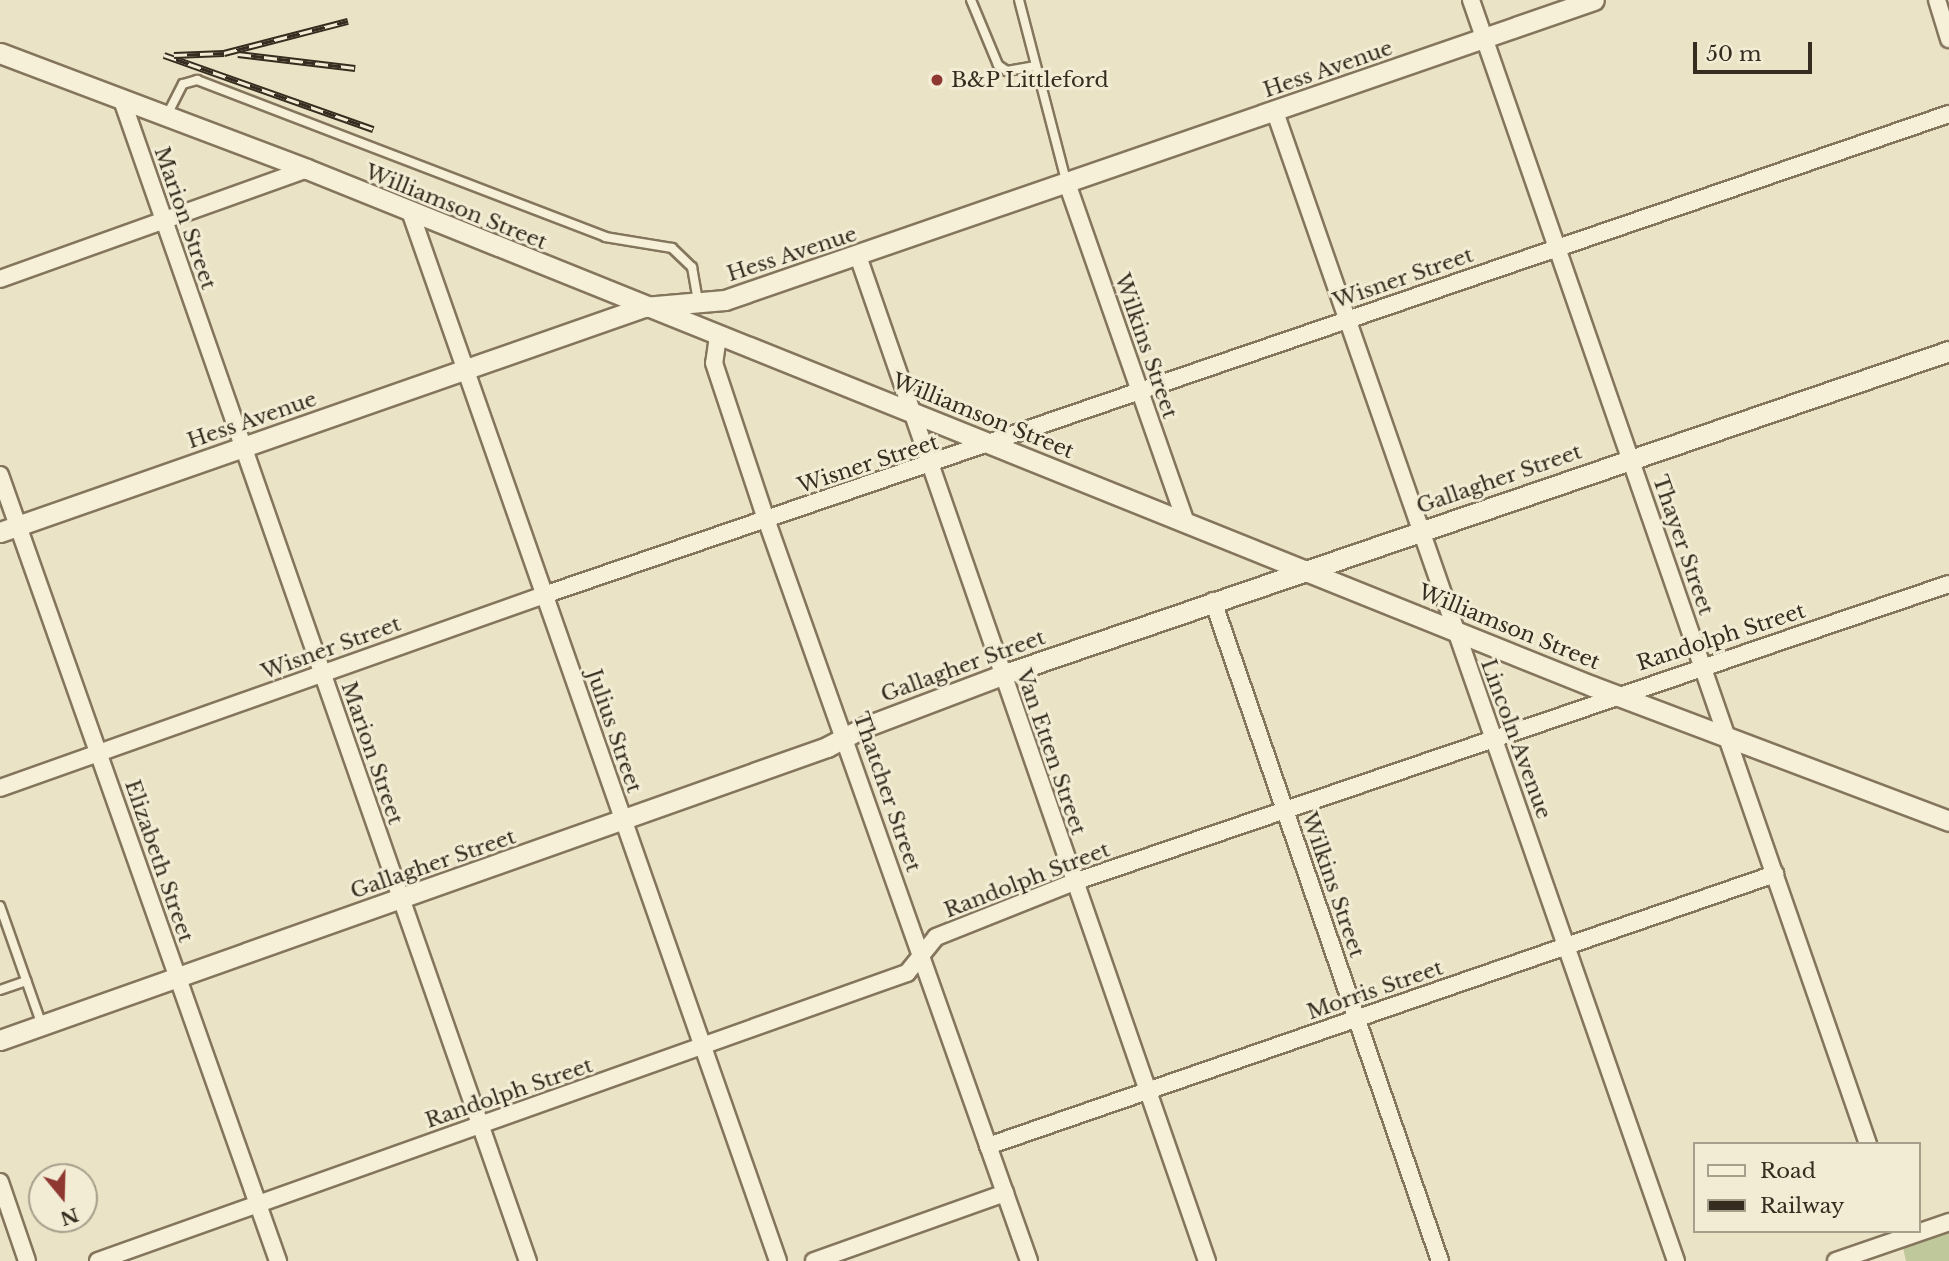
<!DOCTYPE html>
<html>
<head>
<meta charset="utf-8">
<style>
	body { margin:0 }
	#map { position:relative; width:1949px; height:1261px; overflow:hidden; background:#ebe3c5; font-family:"Libre Baskerville",serif }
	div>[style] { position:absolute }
	.green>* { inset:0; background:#bfc89a }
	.roads { filter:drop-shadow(2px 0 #84755d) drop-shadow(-2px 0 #84755d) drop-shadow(0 2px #84755d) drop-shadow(0 -2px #84755d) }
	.service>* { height:8px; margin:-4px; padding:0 4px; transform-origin:4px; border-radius:4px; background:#f6f0d8 }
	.minor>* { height:16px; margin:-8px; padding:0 8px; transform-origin:8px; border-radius:8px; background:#f6f0d8 }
	.tertiary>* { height:19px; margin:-9.5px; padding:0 9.5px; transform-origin:9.5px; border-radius:9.5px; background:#f6f0d8 }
	.rail>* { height:7px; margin-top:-3.5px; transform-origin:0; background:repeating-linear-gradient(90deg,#f3ecd4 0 13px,#362c1f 0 26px); box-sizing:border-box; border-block:2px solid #362c1f }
	.dots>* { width:19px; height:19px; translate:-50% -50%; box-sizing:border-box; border:4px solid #f3ecd4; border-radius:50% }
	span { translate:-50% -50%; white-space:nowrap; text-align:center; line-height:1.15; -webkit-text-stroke:6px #f3ecd4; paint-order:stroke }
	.street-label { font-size:21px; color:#362c1f }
	.poi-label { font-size:21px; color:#362c1f }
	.left { translate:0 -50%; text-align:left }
	.legend { position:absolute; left:1693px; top:1142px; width:228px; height:91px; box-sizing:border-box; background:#f3ecd4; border:2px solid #a79f8c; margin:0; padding:9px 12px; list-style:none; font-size:21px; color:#362c1f }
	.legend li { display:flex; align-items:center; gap:14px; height:35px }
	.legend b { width:35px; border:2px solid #a79f8c }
	.north { position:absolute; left:28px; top:1163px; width:70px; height:70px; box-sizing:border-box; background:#f3ecd4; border:2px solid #a79f8c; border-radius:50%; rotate:161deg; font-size:19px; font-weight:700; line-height:28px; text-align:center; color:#362c1f }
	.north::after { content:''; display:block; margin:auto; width:24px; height:32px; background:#8f3831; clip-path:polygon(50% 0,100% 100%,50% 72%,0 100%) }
	.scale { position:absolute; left:1693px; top:42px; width:119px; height:32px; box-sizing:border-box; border:4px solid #362c1f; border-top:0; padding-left:9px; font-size:21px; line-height:24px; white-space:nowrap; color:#362c1f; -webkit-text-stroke:5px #f3ecd4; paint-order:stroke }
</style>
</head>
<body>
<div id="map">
	<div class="green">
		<div style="clip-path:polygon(1949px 1223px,1949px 1261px,1906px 1261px,1901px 1239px)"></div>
	</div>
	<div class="roads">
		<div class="service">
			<div style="left:971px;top:0;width:70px;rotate:67.4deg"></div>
			<div style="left:998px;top:65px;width:11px;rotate:34deg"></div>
			<div style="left:1007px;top:71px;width:29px;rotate:-10deg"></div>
			<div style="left:1019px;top:0;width:186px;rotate:75.4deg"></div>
			<div style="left:166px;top:117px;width:37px;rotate:-63deg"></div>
			<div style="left:183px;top:84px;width:15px;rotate:-16deg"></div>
			<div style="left:197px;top:80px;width:437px;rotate:21deg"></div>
			<div style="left:605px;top:237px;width:68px;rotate:9.3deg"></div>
			<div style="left:672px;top:248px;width:28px;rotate:44deg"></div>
			<div style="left:692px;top:267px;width:36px;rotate:80deg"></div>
			<div style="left:0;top:906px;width:126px;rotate:70.6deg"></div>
			<div style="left:0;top:990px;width:28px;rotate:-19deg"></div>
		</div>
		<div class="minor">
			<div style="left:1471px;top:0;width:1211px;rotate:70.86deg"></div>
			<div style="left:1937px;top:0;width:41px;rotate:72.9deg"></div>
			<div style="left:122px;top:100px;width:1230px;rotate:70.73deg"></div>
			<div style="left:1275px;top:112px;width:1217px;rotate:70.76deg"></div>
			<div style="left:1067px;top:183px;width:360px;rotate:70.7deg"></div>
			<div style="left:411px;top:214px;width:1109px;rotate:70.68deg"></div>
			<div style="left:858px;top:256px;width:1064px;rotate:70.85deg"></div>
			<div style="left:0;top:279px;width:326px;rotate:-19.7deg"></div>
			<div style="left:718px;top:336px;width:27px;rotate:98deg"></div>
			<div style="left:714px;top:363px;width:164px;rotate:71.6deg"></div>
			<div style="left:766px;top:519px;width:787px;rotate:70.48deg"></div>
			<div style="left:0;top:475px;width:834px;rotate:70.52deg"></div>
			<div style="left:1213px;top:601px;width:698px;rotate:71.02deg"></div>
			<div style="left:0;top:788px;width:577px;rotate:-19.53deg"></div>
			<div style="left:544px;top:595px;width:1485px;rotate:-18.9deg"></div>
			<div style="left:988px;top:1146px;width:833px;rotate:-19.07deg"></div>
			<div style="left:0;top:1182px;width:83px;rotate:71.1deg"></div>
			<div style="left:98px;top:1261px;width:859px;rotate:-19.6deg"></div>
			<div style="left:907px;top:973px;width:46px;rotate:-51.1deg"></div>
			<div style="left:936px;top:937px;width:149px;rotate:-21.7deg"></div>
			<div style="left:1074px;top:882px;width:924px;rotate:-18.81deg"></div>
			<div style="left:814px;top:1261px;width:203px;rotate:-19.6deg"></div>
			<div style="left:1836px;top:1261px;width:120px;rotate:-19deg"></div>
		</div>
		<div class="tertiary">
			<div style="left:0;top:53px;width:328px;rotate:20.7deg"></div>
			<div style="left:307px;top:169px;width:1385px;rotate:21.92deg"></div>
			<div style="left:1592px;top:686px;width:382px;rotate:20.7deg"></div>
			<div style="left:0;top:532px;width:682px;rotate:-19.26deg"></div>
			<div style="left:644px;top:307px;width:81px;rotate:-4.9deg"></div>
			<div style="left:725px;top:300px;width:919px;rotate:-19.05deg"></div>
			<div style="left:0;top:1040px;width:877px;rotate:-19.51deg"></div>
			<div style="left:827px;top:747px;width:40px;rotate:-28deg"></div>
			<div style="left:862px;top:728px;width:150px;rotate:-20.7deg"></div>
			<div style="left:1002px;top:675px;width:1001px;rotate:-18.89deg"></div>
		</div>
	</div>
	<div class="rail">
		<div style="left:238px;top:54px;width:118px;rotate:6.8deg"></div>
		<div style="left:164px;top:55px;width:222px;rotate:19.5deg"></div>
		<div style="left:174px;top:55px;width:50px;rotate:-2.3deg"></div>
		<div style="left:224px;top:53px;width:128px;rotate:-14.5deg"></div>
	</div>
	<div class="dots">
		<div style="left:937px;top:80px;background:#8f3831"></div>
	</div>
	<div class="street-label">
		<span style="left:1328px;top:69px;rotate:-19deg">Hess Avenue</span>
		<span style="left:456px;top:207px;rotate:22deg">Williamson Street</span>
		<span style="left:185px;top:218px;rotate:71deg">Marion Street</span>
		<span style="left:792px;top:254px;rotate:-18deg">Hess Avenue</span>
		<span style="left:1403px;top:278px;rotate:-19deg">Wisner Street</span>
		<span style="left:1146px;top:346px;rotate:71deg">Wilkins Street</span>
		<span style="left:983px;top:416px;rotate:22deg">Williamson Street</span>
		<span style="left:252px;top:420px;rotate:-19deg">Hess Avenue</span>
		<span style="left:868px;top:464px;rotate:-18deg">Wisner Street</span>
		<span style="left:1499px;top:479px;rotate:-19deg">Gallagher Street</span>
		<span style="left:1683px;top:545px;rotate:71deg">Thayer Street</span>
		<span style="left:1509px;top:627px;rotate:22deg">Williamson Street</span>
		<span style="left:1721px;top:637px;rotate:-18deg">Randolph Street</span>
		<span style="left:331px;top:648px;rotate:-20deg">Wisner Street</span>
		<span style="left:963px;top:666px;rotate:-20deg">Gallagher Street</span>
		<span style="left:614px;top:731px;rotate:71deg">Julius Street</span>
		<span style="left:1516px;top:739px;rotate:70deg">Lincoln Avenue</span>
		<span style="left:1051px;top:752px;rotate:71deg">Van Etten Street</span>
		<span style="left:372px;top:753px;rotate:71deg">Marion Street</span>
		<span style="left:887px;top:792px;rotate:71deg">Thatcher Street</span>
		<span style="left:159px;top:861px;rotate:71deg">Elizabeth Street</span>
		<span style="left:433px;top:864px;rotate:-19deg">Gallagher Street</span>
		<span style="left:1027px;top:880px;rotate:-21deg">Randolph Street</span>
		<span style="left:1333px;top:885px;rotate:71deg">Wilkins Street</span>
		<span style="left:1375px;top:990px;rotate:-19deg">Morris Street</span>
		<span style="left:509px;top:1093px;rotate:-19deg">Randolph Street</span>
	</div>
	<div class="poi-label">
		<span class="left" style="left:951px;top:80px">B&amp;P Littleford</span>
	</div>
	<ul class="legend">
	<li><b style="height:9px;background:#f6f0d8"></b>Road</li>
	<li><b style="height:9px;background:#362c1f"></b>Railway</li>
	</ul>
	<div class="north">N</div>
	<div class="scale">50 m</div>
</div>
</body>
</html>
